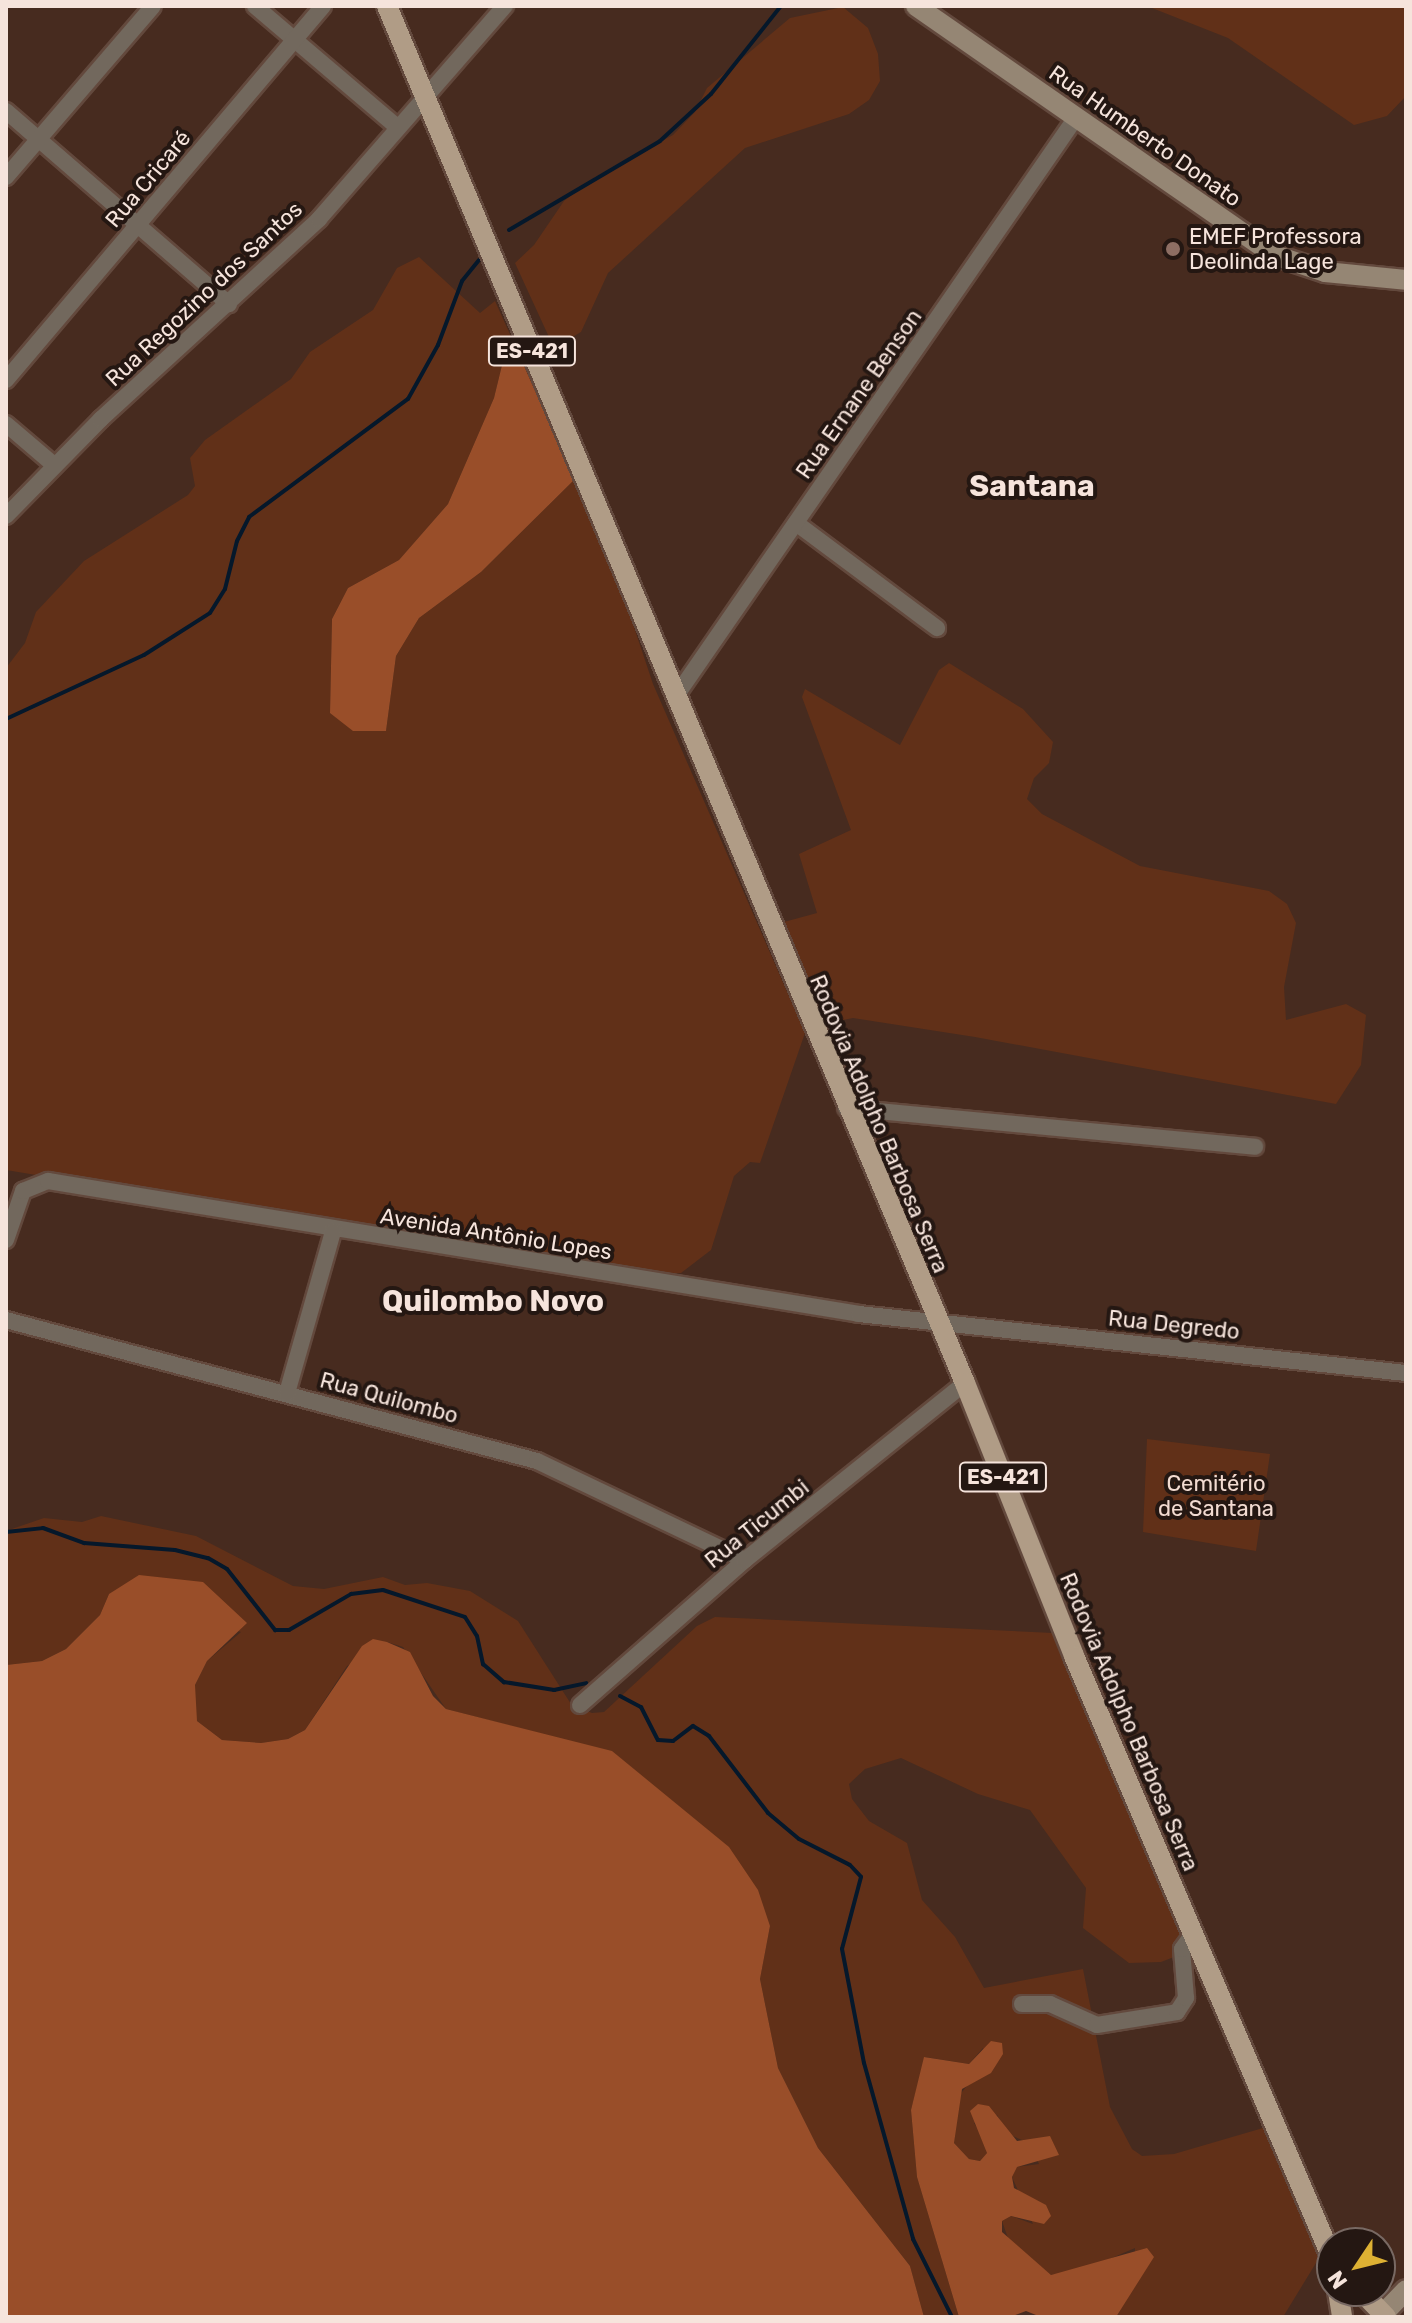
<!DOCTYPE html>
<html>
<head>
<meta charset="utf-8">
<style>
	body { margin:0 }
	#map { position:relative; width:1412px; height:2323px; overflow:hidden; background:#472b1f; font-family:Rubik,sans-serif }
	div>[style] { position:absolute }
	.green>* { inset:0; background:#613018 }
	.forest>* { inset:0; background:#994e29 }
	.stream>* { height:4px; margin:-2px; padding:0 2px; transform-origin:2px; border-radius:2px; background:#05182b }
	.roads { filter:drop-shadow(2px 0 #63493d) drop-shadow(-2px 0 #63493d) drop-shadow(0 2px #63493d) drop-shadow(0 -2px #63493d) }
	.street>* { height:16px; margin:-8px; padding:0 8px; transform-origin:8px; border-radius:8px; background:#72685d }
	.secondary>* { height:20px; margin:-10px; padding:0 10px; transform-origin:10px; border-radius:10px; background:#958674 }
	.primary>* { height:20px; margin:-10px; padding:0 10px; transform-origin:10px; border-radius:10px; background:#b09c86 }
	.dots>* { width:22px; height:22px; translate:-50% -50%; box-sizing:border-box; border:4px solid #241712; border-radius:50% }
	span { translate:-50% -50%; white-space:nowrap; text-align:center; line-height:1.15; -webkit-text-stroke:8px #241712; paint-order:stroke }
	.shield-label span { padding:2px 6px; background:#241712; border:2px solid; border-radius:6px; -webkit-text-stroke-width:0 }
	.shield-label { font-size:20px; color:#f6e4dc; font-weight:700 }
	.street-label { font-size:22px; color:#f6e4dc }
	.poi-label { font-size:22px; color:#f6e4dc }
	.left { translate:0 -50%; text-align:left }
	.park-label { font-size:22px; color:#f2dbd1 }
	.district-label { font-size:30px; color:#f6e4dc; font-weight:700 }
	.frame { position:absolute; inset:0; border:8px solid #f6e4dc; pointer-events:none }
	.north { position:absolute; left:1316px; top:2227px; width:80px; height:80px; box-sizing:border-box; background:#241712; border:2px solid #786963; border-radius:50%; rotate:235deg; font-size:22px; font-weight:700; line-height:32px; text-align:center; color:#f6e4dc }
	.north::after { content:''; display:block; margin:auto; width:28px; height:36px; background:#deb133; clip-path:polygon(50% 0,100% 100%,50% 72%,0 100%) }
</style>
</head>
<body>
<div id="map">
	<div class="green">
		<div style="clip-path:polygon(1147px 6px,1406px 6px,1406px 96px,1387px 116px,1354px 125px,1228px 38px)"></div>
		<div style="clip-path:polygon(843px 7px,868px 28px,878px 54px,880px 81px,869px 100px,849px 114px,745px 148px,608px 273px,581px 332px,554px 348px,515px 263px,534px 245px,564px 201px,595px 177px,673px 135px,695px 112px,707px 88px,790px 18px)"></div>
		<div style="clip-path:polygon(419px 257px,480px 313px,495px 301px,518px 352px,503px 361px,494px 398px,448px 504px,399px 560px,348px 588px,332px 619px,330px 713px,386px 731px,396px 656px,419px 618px,481px 572px,574px 480px,625px 600px,653px 684px,805px 1033px,760px 1163px,750px 1162px,734px 1176px,711px 1250px,681px 1273px,663px 1274px,537px 1252px,525px 1256px,6px 1170px,6px 668px,25px 643px,36px 612px,84px 561px,188px 495px,195px 486px,190px 458px,205px 440px,291px 379px,310px 352px,373px 310px,397px 268px)"></div>
		<div style="clip-path:polygon(949px 663px,1023px 709px,1053px 742px,1049px 763px,1034px 778px,1027px 799px,1042px 814px,1140px 866px,1269px 891px,1287px 904px,1296px 923px,1284px 987px,1286px 1020px,1346px 1004px,1366px 1015px,1361px 1065px,1336px 1104px,975px 1037px,853px 1018px,828px 1023px,784px 922px,817px 913px,799px 854px,851px 830px,802px 697px,805px 689px,900px 745px,939px 670px)"></div>
		<div style="clip-path:polygon(1147px 1439px,1270px 1454px,1256px 1551px,1143px 1532px)"></div>
		<div style="clip-path:polygon(101px 1516px,196px 1536px,293px 1586px,324px 1589px,383px 1577px,405px 1585px,427px 1583px,470px 1591px,518px 1621px,571px 1704px,592px 1713px,604px 1712px,697px 1626px,715px 1617px,1053px 1633px,1192px 1950px,1161px 1962px,1129px 1963px,1083px 1928px,1086px 1888px,1030px 1810px,978px 1794px,901px 1758px,865px 1769px,849px 1784px,852px 1799px,869px 1821px,907px 1843px,922px 1900px,955px 1937px,984px 1988px,1083px 1969px,1110px 2107px,1132px 2149px,1142px 2156px,1174px 2154px,1263px 2128px,1267px 2132px,1319px 2258px,1283px 2317px,1116px 2317px,1135px 2283px,1135px 2248px,1084px 2270px,1051px 2275px,1009px 2241px,1002px 2221px,1011px 2216px,1033px 2224px,1012px 2177px,1016px 2167px,1039px 2164px,1029px 2143px,1008px 2134px,997px 2115px,974px 2123px,986px 2142px,987px 2153px,980px 2161px,969px 2159px,954px 2143px,957px 2098px,971px 2081px,991px 2072px,983px 2048px,969px 2064px,925px 2057px,911px 2110px,917px 2177px,959px 2317px,924px 2317px,910px 2266px,818px 2148px,778px 2068px,760px 1979px,770px 1926px,560px 1739px,446px 1709px,403px 1647px,387px 1642px,347px 1666px,305px 1730px,288px 1739px,261px 1743px,222px 1740px,197px 1721px,193px 1708px,195px 1685px,207px 1661px,241px 1632px,109px 1594px,100px 1615px,66px 1649px,42px 1661px,6px 1665px,6px 1531px,44px 1518px,82px 1522px)"></div>
	</div>
	<div class="forest">
		<div style="clip-path:polygon(518px 352px,574px 480px,481px 572px,419px 618px,396px 656px,386px 731px,353px 731px,330px 713px,332px 619px,348px 588px,399px 560px,448px 504px,494px 398px,503px 361px)"></div>
		<div style="clip-path:polygon(139px 1575px,203px 1582px,247px 1623px,207px 1661px,195px 1685px,197px 1721px,222px 1740px,261px 1743px,288px 1739px,305px 1730px,362px 1646px,373px 1639px,387px 1642px,410px 1652px,433px 1696px,446px 1709px,612px 1751px,729px 1847px,758px 1890px,770px 1926px,760px 1979px,778px 2068px,818px 2148px,910px 2266px,924px 2317px,6px 2317px,6px 1665px,42px 1661px,66px 1649px,100px 1615px,109px 1594px)"></div>
		<div style="clip-path:polygon(991px 2041px,1002px 2043px,1003px 2054px,991px 2073px,962px 2089px,954px 2143px,969px 2159px,980px 2161px,987px 2153px,970px 2111px,978px 2104px,989px 2106px,1017px 2141px,1050px 2136px,1059px 2155px,1017px 2167px,1012px 2177px,1014px 2188px,1046px 2205px,1051px 2216px,1044px 2224px,1011px 2216px,1002px 2221px,1002px 2232px,1051px 2275px,1147px 2248px,1154px 2257px,1116px 2317px,1041px 2317px,1026px 2311px,1010px 2317px,959px 2317px,917px 2177px,911px 2110px,924px 2057px,969px 2064px)"></div>
	</div>
	<div class="stream">
		<div style="left:1315px;top:6px;width:26px"></div>
		<div style="left:509px;top:230px;width:175px;rotate:-30.5deg"></div>
		<div style="left:660px;top:141px;width:69px;rotate:-42.7deg"></div>
		<div style="left:711px;top:94px;width:112px;rotate:-51.5deg"></div>
		<div style="left:6px;top:719px;width:152px;rotate:-24.9deg"></div>
		<div style="left:144px;top:655px;width:78px;rotate:-32.5deg"></div>
		<div style="left:210px;top:613px;width:28px;rotate:-58deg"></div>
		<div style="left:225px;top:589px;width:49px;rotate:-76deg"></div>
		<div style="left:237px;top:541px;width:27px;rotate:-63deg"></div>
		<div style="left:249px;top:517px;width:198px;rotate:-36.6deg"></div>
		<div style="left:408px;top:399px;width:62px;rotate:-60.9deg"></div>
		<div style="left:438px;top:345px;width:68px;rotate:-69.4deg"></div>
		<div style="left:462px;top:281px;width:27px;rotate:-51deg"></div>
		<div style="left:6px;top:1532px;width:37px;rotate:-6deg"></div>
		<div style="left:43px;top:1528px;width:44px;rotate:20.1deg"></div>
		<div style="left:84px;top:1543px;width:91px;rotate:4.4deg"></div>
		<div style="left:175px;top:1550px;width:34px;rotate:14deg"></div>
		<div style="left:208px;top:1558px;width:22px;rotate:30deg"></div>
		<div style="left:227px;top:1569px;width:78px;rotate:51.8deg"></div>
		<div style="left:275px;top:1630px;width:14px"></div>
		<div style="left:289px;top:1630px;width:72px;rotate:-30.1deg"></div>
		<div style="left:351px;top:1594px;width:32px;rotate:-7deg"></div>
		<div style="left:383px;top:1590px;width:86px;rotate:18.2deg"></div>
		<div style="left:465px;top:1617px;width:22px;rotate:58deg"></div>
		<div style="left:477px;top:1636px;width:29px;rotate:78deg"></div>
		<div style="left:483px;top:1664px;width:28px;rotate:41deg"></div>
		<div style="left:504px;top:1682px;width:51px;rotate:9.1deg"></div>
		<div style="left:554px;top:1690px;width:33px;rotate:-12deg"></div>
		<div style="left:620px;top:1696px;width:24px;rotate:28deg"></div>
		<div style="left:641px;top:1707px;width:37px;rotate:63deg"></div>
		<div style="left:658px;top:1740px;width:15px;rotate:4deg"></div>
		<div style="left:673px;top:1741px;width:25px;rotate:-37deg"></div>
		<div style="left:693px;top:1726px;width:19px;rotate:32deg"></div>
		<div style="left:709px;top:1736px;width:97px;rotate:52.5deg"></div>
		<div style="left:768px;top:1813px;width:40px;rotate:40deg"></div>
		<div style="left:799px;top:1839px;width:57px;rotate:27deg"></div>
		<div style="left:850px;top:1865px;width:16px;rotate:47deg"></div>
		<div style="left:861px;top:1877px;width:74px;rotate:104.8deg"></div>
		<div style="left:842px;top:1949px;width:116px;rotate:79.1deg"></div>
		<div style="left:864px;top:2063px;width:183px;rotate:74.4deg"></div>
		<div style="left:913px;top:2239px;width:87px;rotate:63.4deg"></div>
	</div>
	<div class="roads">
		<div class="street">
			<div style="left:255px;top:6px;width:187px;rotate:40.4deg"></div>
			<div style="left:6px;top:111px;width:295px;rotate:40.9deg"></div>
			<div style="left:6px;top:177px;width:225px;rotate:-49.3deg"></div>
			<div style="left:6px;top:380px;width:490px;rotate:-49.7deg"></div>
			<div style="left:6px;top:424px;width:63px;rotate:40.5deg"></div>
			<div style="left:6px;top:516px;width:136px;rotate:-45.6deg"></div>
			<div style="left:101px;top:419px;width:296px;rotate:-42.5deg"></div>
			<div style="left:319px;top:219px;width:283px;rotate:-48.9deg"></div>
			<div style="left:796px;top:523px;width:176px;rotate:36.7deg"></div>
			<div style="left:676px;top:696px;width:705px;rotate:-55.34deg"></div>
			<div style="left:846px;top:1108px;width:411px;rotate:5.4deg"></div>
			<div style="left:6px;top:1240px;width:52px;rotate:-70.9deg"></div>
			<div style="left:23px;top:1191px;width:27px;rotate:-22deg"></div>
			<div style="left:48px;top:1181px;width:822px;rotate:9.31deg"></div>
			<div style="left:859px;top:1314px;width:550px;rotate:6.16deg"></div>
			<div style="left:6px;top:1320px;width:549px;rotate:14.87deg"></div>
			<div style="left:537px;top:1461px;width:230px;rotate:25.5deg"></div>
			<div style="left:287px;top:1393px;width:168px;rotate:-74.1deg"></div>
			<div style="left:580px;top:1705px;width:220px;rotate:-41.3deg"></div>
			<div style="left:745px;top:1560px;width:282px;rotate:-38.8deg"></div>
			<div style="left:1022px;top:2004px;width:28px"></div>
			<div style="left:1050px;top:2004px;width:51px;rotate:24.1deg"></div>
			<div style="left:1097px;top:2025px;width:81px;rotate:-9.2deg"></div>
			<div style="left:1177px;top:2012px;width:17px;rotate:-57deg"></div>
			<div style="left:1186px;top:1998px;width:49px;rotate:-94.7deg"></div>
			<div style="left:1182px;top:1949px;width:19px;rotate:-54deg"></div>
		</div>
		<div class="secondary">
			<div style="left:916px;top:6px;width:436px;rotate:34.8deg"></div>
			<div style="left:1274px;top:255px;width:54px;rotate:18.4deg"></div>
			<div style="left:1325px;top:272px;width:81px;rotate:5.6deg"></div>
			<div style="left:1383px;top:2314px;width:33px;rotate:-46deg"></div>
		</div>
		<div class="primary">
			<div style="left:387px;top:6px;width:1493px;rotate:67.23deg"></div>
			<div style="left:965px;top:1383px;width:294px;rotate:68.2deg"></div>
			<div style="left:1074px;top:1656px;width:655px;rotate:66.8deg"></div>
			<div style="left:1338px;top:2291px;width:26px;rotate:81deg"></div>
			<div style="left:1361px;top:2291px;width:36px;rotate:46deg"></div>
		</div>
	</div>
	<div class="dots">
		<div style="left:1173px;top:249px;background:#8d6e63"></div>
	</div>
	<div class="shield-label">
		<span style="left:532px;top:351px">ES-421</span>
		<span style="left:1003px;top:1477px">ES-421</span>
	</div>
	<div class="street-label">
		<span style="left:1145px;top:136px;rotate:35deg">Rua Humberto Donato</span>
		<span style="left:148px;top:179px;rotate:-50deg">Rua Cricaré</span>
		<span style="left:204px;top:294px;rotate:-43deg">Rua Regozino dos Santos</span>
		<span style="left:859px;top:394px;rotate:-55deg">Rua Ernane Benson</span>
		<span style="left:879px;top:1124px;rotate:67deg">Rodovia Adolpho Barbosa Serra</span>
		<span style="left:496px;top:1234px;rotate:9deg">Avenida Antônio Lopes</span>
		<span style="left:1174px;top:1325px;rotate:6deg">Rua Degredo</span>
		<span style="left:389px;top:1398px;rotate:15deg">Rua Quilombo</span>
		<span style="left:757px;top:1524px;rotate:-39deg">Rua Ticumbi</span>
		<span style="left:1129px;top:1722px;rotate:67deg">Rodovia Adolpho Barbosa Serra</span>
	</div>
	<div class="poi-label">
		<span class="left" style="left:1189px;top:249px">EMEF Professora<br>Deolinda Lage</span>
	</div>
	<div class="park-label">
		<span style="left:1216px;top:1496px">Cemitério<br>de Santana</span>
	</div>
	<div class="district-label">
		<span style="left:1032px;top:486px">Santana</span>
		<span style="left:493px;top:1301px">Quilombo Novo</span>
	</div>
	<div class="frame"></div>
	<div class="north">N</div>
</div>
</body>
</html>
